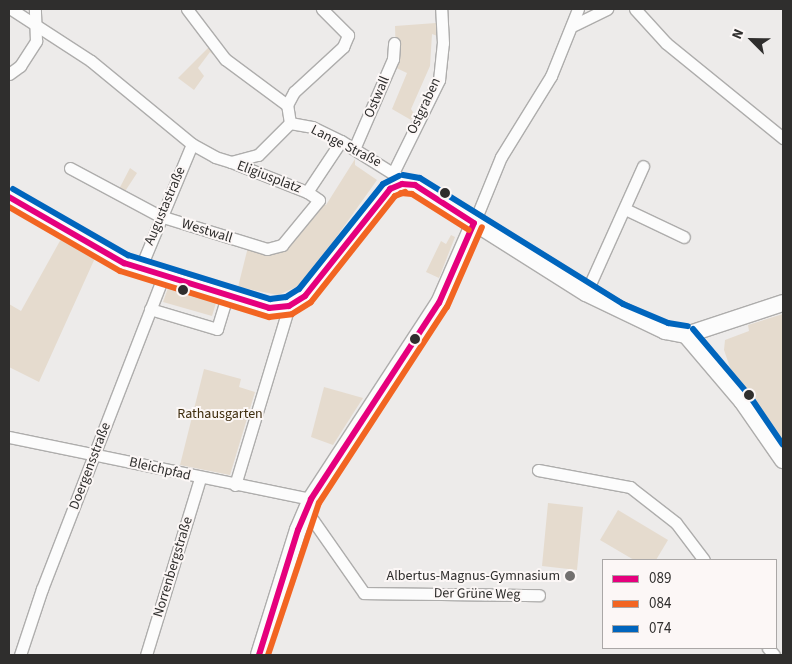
<!DOCTYPE html>
<html>
<head>
<meta charset="utf-8">
<style>
	body { margin:0 }
	#map { position:relative; width:792px; height:664px; overflow:hidden; background:#edebea; font-family:"Source Sans 3",sans-serif }
	div>[style] { position:absolute }
	.green>* { inset:0; background:#e5dbce }
	.roads { filter:drop-shadow(1px 0 #aeadac) drop-shadow(-1px 0 #aeadac) drop-shadow(0 1px #aeadac) drop-shadow(0 -1px #aeadac) }
	.minor>* { height:11px; margin:-5.5px; padding:0 5.5px; transform-origin:5.5px; border-radius:5.5px; background:#fcfcfc }
	.secondary>* { height:16px; margin:-8px; padding:0 8px; transform-origin:8px; border-radius:8px; background:#fcfcfc }
	.bus-1>* { height:6px; margin:-3px; padding:0 3px; transform-origin:3px; border-radius:3px; background:#e5007d }
	.bus-2>* { height:6px; margin:-3px; padding:0 3px; transform-origin:3px; border-radius:3px; background:#f26522 }
	.bus-3>* { height:6px; margin:-3px; padding:0 3px; transform-origin:3px; border-radius:3px; background:#0065bd }
	.dots>* { width:14px; height:14px; translate:-50% -50%; box-sizing:border-box; border:2px solid #fcf7f6; border-radius:50% }
	span { translate:-50% -50%; white-space:nowrap; text-align:center; line-height:1.15; -webkit-text-stroke:4px #fcf7f6; paint-order:stroke }
	.street-label { font-size:14px; color:#2f2e2d }
	.park-label { font-size:14px; color:#3e2c0d }
	.poi-label { font-size:14px; color:#2f2e2d }
	.right { translate:-100% -50%; text-align:right }
	.frame { position:absolute; inset:0; border:10px solid #2f2e2d; pointer-events:none }
	.legend { position:absolute; left:602px; top:559px; width:175px; height:90px; box-sizing:border-box; background:#fcf7f6; border:1px solid #aaa7a6; margin:0; padding:6px 9px; list-style:none; font-size:15px; color:#2f2e2d }
	.legend li { display:flex; align-items:center; gap:10px; height:25px }
	.legend b { width:25px; border:1px solid #aaa7a6 }
	.north { position:absolute; left:727px; top:15px; width:50px; height:50px; -webkit-text-stroke:4px #fcf7f6; paint-order:stroke; rotate:293deg; font-size:14px; font-weight:700; line-height:20px; text-align:center; color:#2f2e2d }
	.north::after { content:''; display:block; margin:auto; width:18px; height:22px; background:#2f2e2d; clip-path:polygon(50% 0,100% 100%,50% 72%,0 100%) }
</style>
</head>
<body>
<div id="map">
	<div class="green">
		<div style="clip-path:polygon(436px 23px,440px 37px,432px 34px,430px 66px,411px 109px,415px 115px,411px 120px,392px 109px,407px 73px,392px 66px,396px 58px,395px 26px)"></div>
		<div style="clip-path:polygon(210px 46px,226px 65px,210px 52px,198px 68px,204px 76px,194px 90px,178px 78px)"></div>
		<div style="clip-path:polygon(355px 159px,355px 165px,377px 180px,303px 284px,278px 295px,238px 287px,248px 247px,272px 253px,321px 201px,326px 205px)"></div>
		<div style="clip-path:polygon(130px 168px,137px 173px,122px 196px,117px 193px)"></div>
		<div style="clip-path:polygon(451px 235px,455px 237px,439px 278px,426px 272px,441px 241px,446px 244px)"></div>
		<div style="clip-path:polygon(61px 239px,95px 258px,39px 382px,9px 367px,9px 304px,21px 311px)"></div>
		<div style="clip-path:polygon(168px 288px,216px 303px,212px 316px,163px 302px)"></div>
		<div style="clip-path:polygon(783px 314px,783px 441px,744px 387px,734px 379px,724px 350px,725px 340px,749px 331px,748px 325px)"></div>
		<div style="clip-path:polygon(204px 369px,241px 379px,239px 387px,255px 392px,230px 475px,180px 465px)"></div>
		<div style="clip-path:polygon(324px 387px,363px 398px,333px 445px,311px 437px)"></div>
		<div style="clip-path:polygon(548px 503px,583px 507px,577px 570px,542px 566px)"></div>
		<div style="clip-path:polygon(618px 510px,668px 540px,656px 560px,634px 560px,600px 540px)"></div>
	</div>
	<div class="roads">
		<div class="minor">
			<div style="left:11px;top:9px;width:95px;rotate:33deg"></div>
			<div style="left:91px;top:61px;width:131px;rotate:39.4deg"></div>
			<div style="left:192px;top:144px;width:26px;rotate:29deg"></div>
			<div style="left:215px;top:157px;width:17px;rotate:17deg"></div>
			<div style="left:231px;top:162px;width:28px;rotate:-15deg"></div>
			<div style="left:258px;top:155px;width:45px;rotate:-45deg"></div>
			<div style="left:187px;top:9px;width:63px;rotate:52.8deg"></div>
			<div style="left:225px;top:59px;width:77px;rotate:36.6deg"></div>
			<div style="left:635px;top:9px;width:46px;rotate:47.6deg"></div>
			<div style="left:666px;top:43px;width:151px;rotate:39.1deg"></div>
			<div style="left:574px;top:25px;width:37px;rotate:-26deg"></div>
			<div style="left:9px;top:74px;width:14px;rotate:-36deg"></div>
			<div style="left:20px;top:66px;width:30px;rotate:-57deg"></div>
			<div style="left:36px;top:41px;width:32px;rotate:-92deg"></div>
			<div style="left:290px;top:123px;width:18px;rotate:-99deg"></div>
			<div style="left:287px;top:105px;width:15px;rotate:-62deg"></div>
			<div style="left:294px;top:92px;width:67px;rotate:-42.6deg"></div>
			<div style="left:343px;top:47px;width:13px;rotate:-67deg"></div>
			<div style="left:348px;top:35px;width:37px;rotate:-135deg"></div>
			<div style="left:290px;top:123px;width:22px;rotate:10deg"></div>
			<div style="left:312px;top:127px;width:32px;rotate:26deg"></div>
			<div style="left:341px;top:141px;width:66px;rotate:32deg"></div>
			<div style="left:354px;top:149px;width:98px;rotate:-66.6deg"></div>
			<div style="left:393px;top:59px;width:16px;rotate:-86deg"></div>
			<div style="left:231px;top:162px;width:82px;rotate:21.5deg"></div>
			<div style="left:307px;top:192px;width:61px;rotate:-56.3deg"></div>
			<div style="left:70px;top:168px;width:102px;rotate:28.1deg"></div>
			<div style="left:160px;top:216px;width:112px;rotate:17.1deg"></div>
			<div style="left:267px;top:249px;width:16px;rotate:-15deg"></div>
			<div style="left:282px;top:245px;width:58px;rotate:-50.6deg"></div>
			<div style="left:319px;top:200px;width:14px;rotate:-146deg"></div>
			<div style="left:394px;top:171px;width:102px;rotate:-63.7deg"></div>
			<div style="left:439px;top:80px;width:37px;rotate:-84deg"></div>
			<div style="left:443px;top:43px;width:34px;rotate:-93deg"></div>
			<div style="left:625px;top:209px;width:65px;rotate:25.4deg"></div>
			<div style="left:474px;top:223px;width:71px;rotate:-67.8deg"></div>
			<div style="left:501px;top:157px;width:95px;rotate:-58.3deg"></div>
			<div style="left:551px;top:76px;width:72px;rotate:-68.1deg"></div>
			<div style="left:140px;top:269px;width:135px;rotate:-67.4deg"></div>
			<div style="left:586px;top:293px;width:139px;rotate:-65.8deg"></div>
			<div style="left:150px;top:309px;width:70px;rotate:16.6deg"></div>
			<div style="left:217px;top:329px;width:34px;rotate:-73deg"></div>
			<div style="left:9px;top:437px;width:308px;rotate:11.6deg"></div>
			<div style="left:538px;top:470px;width:94px;rotate:10.5deg"></div>
			<div style="left:630px;top:487px;width:58px;rotate:38deg"></div>
			<div style="left:676px;top:523px;width:46px;rotate:52.9deg"></div>
			<div style="left:235px;top:485px;width:187px;rotate:-73.2deg"></div>
			<div style="left:304px;top:514px;width:6px;rotate:18deg"></div>
			<div style="left:310px;top:516px;width:94px;rotate:55deg"></div>
			<div style="left:364px;top:593px;width:175px;rotate:0.7deg"></div>
			<div style="left:768px;top:648px;width:9px;rotate:49deg"></div>
			<div style="left:20px;top:655px;width:70px;rotate:-71.6deg"></div>
			<div style="left:42px;top:589px;width:335px;rotate:-68.8deg"></div>
			<div style="left:146px;top:655px;width:185px;rotate:-73deg"></div>
		</div>
		<div class="secondary">
			<div style="left:9px;top:197px;width:133px;rotate:29.9deg"></div>
			<div style="left:124px;top:263px;width:64px;rotate:19.3deg"></div>
			<div style="left:184px;top:284px;width:88px;rotate:15.8deg"></div>
			<div style="left:269px;top:308px;width:20px;rotate:-6deg"></div>
			<div style="left:289px;top:306px;width:19px;rotate:-32deg"></div>
			<div style="left:305px;top:296px;width:137px;rotate:-51.5deg"></div>
			<div style="left:390px;top:189px;width:13px;rotate:-23deg"></div>
			<div style="left:402px;top:184px;width:13px;rotate:4deg"></div>
			<div style="left:415px;top:185px;width:202px;rotate:32.3deg"></div>
			<div style="left:586px;top:293px;width:88px;rotate:25.7deg"></div>
			<div style="left:665px;top:331px;width:21px;rotate:11deg"></div>
			<div style="left:686px;top:335px;width:102px;rotate:-18.3deg"></div>
			<div style="left:686px;top:335px;width:87px;rotate:49.7deg"></div>
			<div style="left:742px;top:401px;width:72px;rotate:55.2deg"></div>
			<div style="left:259px;top:655px;width:131px;rotate:-72.7deg"></div>
			<div style="left:298px;top:530px;width:34px;rotate:-67deg"></div>
			<div style="left:311px;top:499px;width:234px;rotate:-56.9deg"></div>
			<div style="left:439px;top:303px;width:87px;rotate:-66.4deg"></div>
		</div>
	</div>
	<div class="bus-1">
		<div style="left:402px;top:184px;width:13px;rotate:4deg"></div>
		<div style="left:415px;top:185px;width:70px;rotate:32.8deg"></div>
		<div style="left:9px;top:197px;width:133px;rotate:29.9deg"></div>
		<div style="left:124px;top:263px;width:152px;rotate:17.2deg"></div>
		<div style="left:269px;top:308px;width:20px;rotate:-6deg"></div>
		<div style="left:289px;top:306px;width:19px;rotate:-32deg"></div>
		<div style="left:305px;top:296px;width:137px;rotate:-51.5deg"></div>
		<div style="left:390px;top:189px;width:13px;rotate:-23deg"></div>
		<div style="left:259px;top:655px;width:131px;rotate:-72.7deg"></div>
		<div style="left:298px;top:530px;width:34px;rotate:-67deg"></div>
		<div style="left:311px;top:499px;width:234px;rotate:-56.9deg"></div>
		<div style="left:439px;top:303px;width:87px;rotate:-66.4deg"></div>
	</div>
	<div class="bus-2">
		<div style="left:401px;top:193px;width:11px;rotate:5deg"></div>
		<div style="left:412px;top:194px;width:67px;rotate:32.3deg"></div>
		<div style="left:9px;top:207px;width:128px;rotate:30deg"></div>
		<div style="left:120px;top:271px;width:156px;rotate:17.2deg"></div>
		<div style="left:269px;top:317px;width:23px;rotate:-7deg"></div>
		<div style="left:292px;top:314px;width:22px;rotate:-32deg"></div>
		<div style="left:311px;top:302px;width:135px;rotate:-51.6deg"></div>
		<div style="left:395px;top:196px;width:11px;rotate:-22deg"></div>
		<div style="left:268px;top:655px;width:160px;rotate:-71.5deg"></div>
		<div style="left:319px;top:503px;width:234px;rotate:-56.9deg"></div>
		<div style="left:447px;top:307px;width:87px;rotate:-66.4deg"></div>
	</div>
	<div class="bus-3">
		<div style="left:403px;top:175px;width:17px;rotate:10deg"></div>
		<div style="left:420px;top:178px;width:239px;rotate:31.8deg"></div>
		<div style="left:623px;top:304px;width:49px;rotate:22.9deg"></div>
		<div style="left:668px;top:323px;width:20px;rotate:9deg"></div>
		<div style="left:13px;top:189px;width:133px;rotate:29.9deg"></div>
		<div style="left:128px;top:255px;width:149px;rotate:17.2deg"></div>
		<div style="left:270px;top:299px;width:16px;rotate:-7deg"></div>
		<div style="left:286px;top:297px;width:15px;rotate:-32deg"></div>
		<div style="left:299px;top:289px;width:134px;rotate:-51.3deg"></div>
		<div style="left:383px;top:184px;width:18px;rotate:-27deg"></div>
		<div style="left:693px;top:329px;width:87px;rotate:49.7deg"></div>
		<div style="left:749px;top:395px;width:60px;rotate:55.8deg"></div>
	</div>
	<div class="dots">
		<div style="left:445px;top:193px;background:#2f2e2d"></div>
		<div style="left:183px;top:290px;background:#2f2e2d"></div>
		<div style="left:415px;top:339px;background:#2f2e2d"></div>
		<div style="left:749px;top:395px;background:#2f2e2d"></div>
		<div style="left:570px;top:576px;background:#72706f"></div>
	</div>
	<div class="street-label">
		<span style="left:377px;top:97px;rotate:-67deg">Ostwall</span>
		<span style="left:424px;top:106px;rotate:-65deg">Ostgraben</span>
		<span style="left:346px;top:146px;rotate:27deg">Lange Straße</span>
		<span style="left:269px;top:177px;rotate:21deg">Eligiusplatz</span>
		<span style="left:165px;top:206px;rotate:-67deg">Augustastraße</span>
		<span style="left:207px;top:231px;rotate:17deg">Westwall</span>
		<span style="left:90px;top:466px;rotate:-69deg">Doergensstraße</span>
		<span style="left:160px;top:469px;rotate:13deg">Bleichpfad</span>
		<span style="left:173px;top:567px;rotate:-73deg">Norrenbergstraße</span>
		<span style="left:477px;top:594px;rotate:1deg">Der Grüne Weg</span>
	</div>
	<div class="park-label">
		<span style="left:220px;top:414px">Rathausgarten</span>
	</div>
	<div class="poi-label">
		<span class="right" style="left:560px;top:576px">Albertus-Magnus-Gymnasium</span>
	</div>
	<div class="frame"></div>
	<ul class="legend">
	<li><b style="height:6px;background:#e5007d"></b>089</li>
	<li><b style="height:6px;background:#f26522"></b>084</li>
	<li><b style="height:6px;background:#0065bd"></b>074</li>
	</ul>
	<div class="north">N</div>
</div>
</body>
</html>
